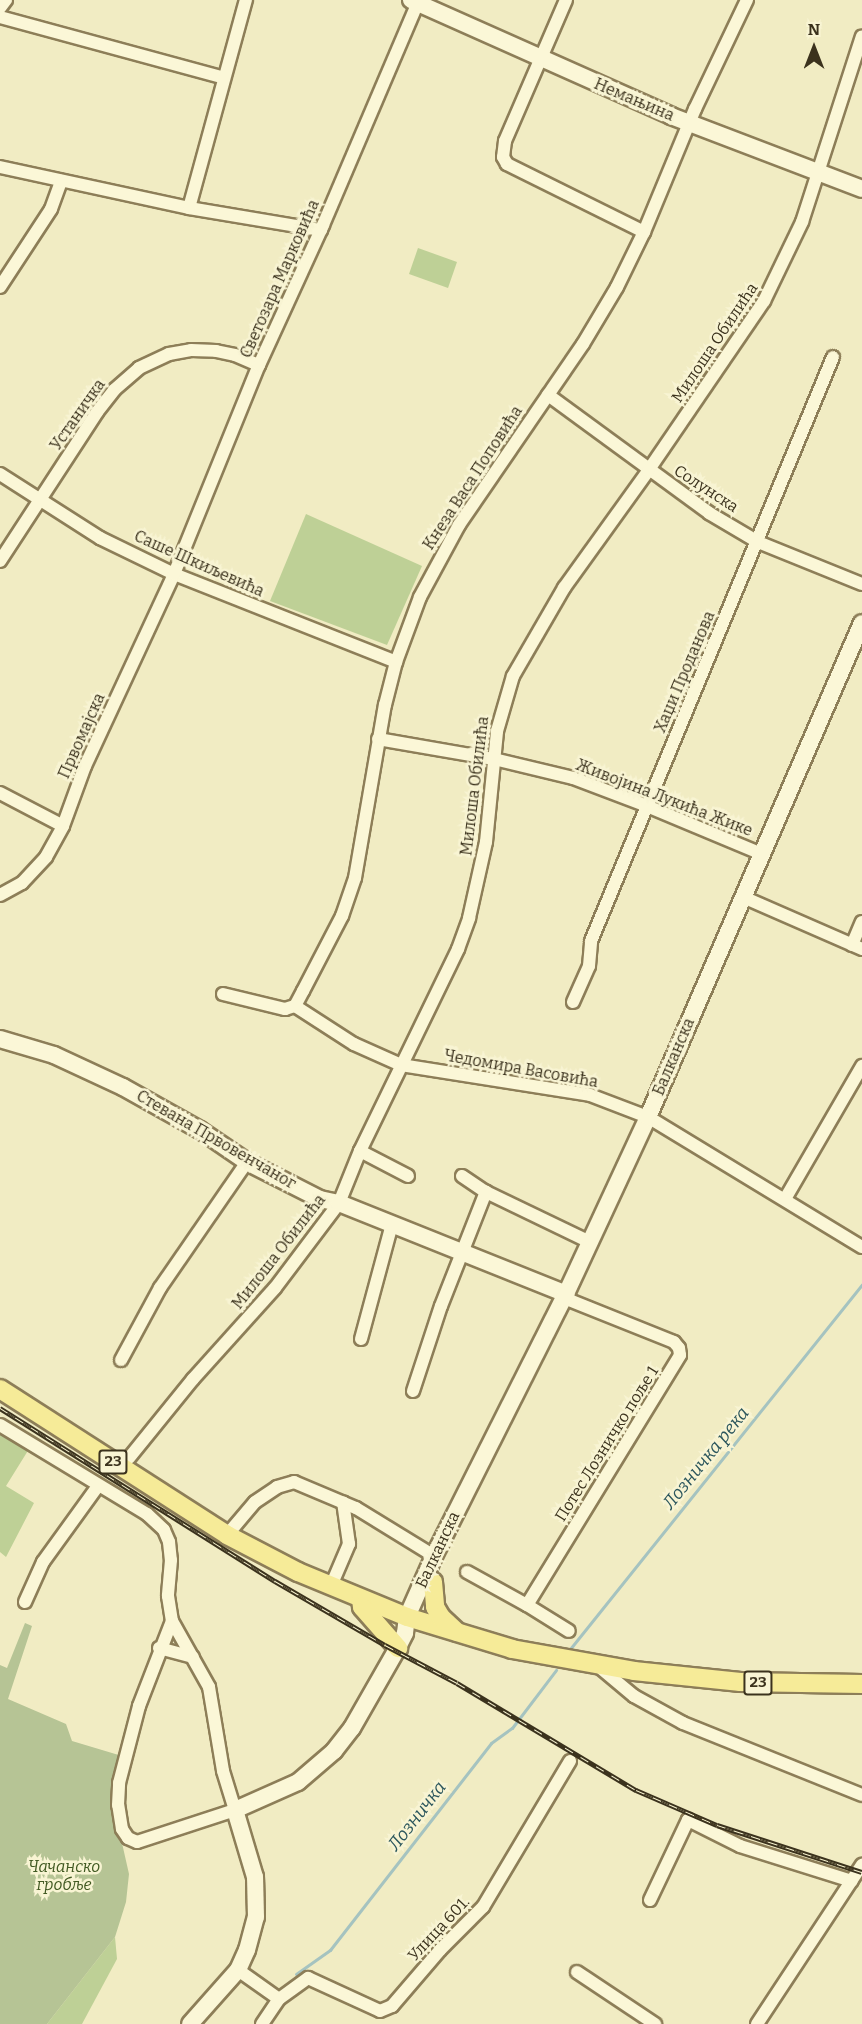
<!DOCTYPE html>
<html>
<head>
<meta charset="utf-8">
<style>
	body { margin:0 }
	#map { position:relative; width:862px; height:2024px; overflow:hidden; background:#f1ecc3; font-family:Bitter,serif }
	div>[style] { position:absolute }
	.green>* { inset:0; background:#bed096 }
	.cemetery>* { inset:0; background:#b6c495 }
	.stream>* { height:3px; margin:-1.5px; padding:0 1.5px; transform-origin:1.5px; border-radius:1.5px; background:#a5c3c0 }
	.roads { filter:drop-shadow(2px 0 #8d7e58) drop-shadow(-2px 0 #8d7e58) drop-shadow(0 2px #8d7e58) drop-shadow(0 -2px #8d7e58) }
	.street>* { height:12px; margin:-6px; padding:0 6px; transform-origin:6px; border-radius:6px; background:#fbf7d7 }
	.secondary>* { height:16px; margin:-8px; padding:0 8px; transform-origin:8px; border-radius:8px; background:#fbf7d7 }
	.primary>* { height:18px; margin:-9px; padding:0 9px; transform-origin:9px; border-radius:9px; background:#f6eb98 }
	.rail>* { height:5px; margin-top:-2.5px; transform-origin:0; background:repeating-linear-gradient(90deg,#f8f4d3 0 9px,#3b321d 0 18px); box-sizing:border-box; border-block:2px solid #3b321d }
	span { translate:-50% -50%; white-space:nowrap; text-align:center; line-height:1.15; -webkit-text-stroke:5px #f8f4d3; paint-order:stroke }
	.shield-label span { padding:2px 4px; background:#f8f4d3; border:2px solid; border-radius:4px; -webkit-text-stroke-width:0 }
	.shield-label { font-size:15px; color:#3b321d; font-weight:700 }
	.street-label { font-size:16px; color:#3b321d }
	.park-label { font-size:16px; color:#415922; font-style:italic }
	.water-label { font-size:18px; color:#2b565c; font-style:italic }
	.north { position:absolute; left:784px; top:18px; width:60px; height:60px; -webkit-text-stroke:4px #f8f4d3; paint-order:stroke; rotate:0deg; font-size:16px; font-weight:700; line-height:24px; text-align:center; color:#3b321d }
	.north::after { content:''; display:block; margin:auto; width:21px; height:27px; background:#3b321d; clip-path:polygon(50% 0,100% 100%,50% 72%,0 100%) }
</style>
</head>
<body>
<div id="map">
	<div class="green">
		<div style="clip-path:polygon(418px 248px,457px 262px,448px 288px,409px 274px)"></div>
		<div style="clip-path:polygon(306px 514px,422px 566px,387px 645px,270px 601px)"></div>
		<div style="clip-path:polygon(0 1432px,29px 1449px,6px 1486px,34px 1503px,6px 1557px,0 1552px)"></div>
		<div style="clip-path:polygon(115px 1937px,117px 1959px,82px 2024px,47px 2024px)"></div>
	</div>
	<div class="cemetery">
		<div style="clip-path:polygon(25px 1623px,32px 1626px,8px 1699px,66px 1724px,72px 1741px,122px 1756px,117px 1821px,129px 1874px,126px 1902px,115px 1937px,47px 2024px,0 2024px,0 1665px,7px 1668px)"></div>
	</div>
	<div class="stream">
		<div style="left:570px;top:1649px;width:467px;rotate:-51.3deg"></div>
		<div style="left:296px;top:1974px;width:42px;rotate:-35.2deg"></div>
		<div style="left:330px;top:1950px;width:262px;rotate:-52.1deg"></div>
		<div style="left:491px;top:1743px;width:26px;rotate:-36deg"></div>
		<div style="left:512px;top:1728px;width:73px;rotate:-52.8deg"></div>
	</div>
	<div class="roads">
		<div class="street">
			<div style="left:566px;top:0;width:154px;rotate:113.4deg"></div>
			<div style="left:505px;top:141px;width:16px;rotate:97deg"></div>
			<div style="left:503px;top:157px;width:8px;rotate:60deg"></div>
			<div style="left:507px;top:164px;width:153px;rotate:26.4deg"></div>
			<div style="left:0;top:8px;width:10px;rotate:-53deg"></div>
			<div style="left:0;top:17px;width:232px;rotate:15.2deg"></div>
			<div style="left:0;top:167px;width:193px;rotate:12.2deg"></div>
			<div style="left:189px;top:208px;width:134px;rotate:9.5deg"></div>
			<div style="left:189px;top:208px;width:216px;rotate:-74.7deg"></div>
			<div style="left:0;top:287px;width:93px;rotate:-56.8deg"></div>
			<div style="left:51px;top:209px;width:30px;rotate:-70deg"></div>
			<div style="left:548px;top:395px;width:200px;rotate:36.2deg"></div>
			<div style="left:709px;top:513px;width:57px;rotate:30.6deg"></div>
			<div style="left:758px;top:542px;width:112px;rotate:22deg"></div>
			<div style="left:0;top:474px;width:119px;rotate:32.6deg"></div>
			<div style="left:100px;top:538px;width:82px;rotate:25.9deg"></div>
			<div style="left:174px;top:574px;width:239px;rotate:21.6deg"></div>
			<div style="left:0;top:561px;width:178px;rotate:-56.9deg"></div>
			<div style="left:97px;top:412px;width:28px;rotate:-52deg"></div>
			<div style="left:114px;top:390px;width:33px;rotate:-41deg"></div>
			<div style="left:139px;top:368px;width:33px;rotate:-25deg"></div>
			<div style="left:169px;top:354px;width:22px;rotate:-10deg"></div>
			<div style="left:191px;top:350px;width:25px;rotate:2deg"></div>
			<div style="left:216px;top:351px;width:19px;rotate:12deg"></div>
			<div style="left:235px;top:355px;width:26px;rotate:23deg"></div>
			<div style="left:378px;top:739px;width:118px;rotate:9.8deg"></div>
			<div style="left:494px;top:759px;width:81px;rotate:13.5deg"></div>
			<div style="left:573px;top:778px;width:79px;rotate:20.7deg"></div>
			<div style="left:647px;top:806px;width:125px;rotate:22.7deg"></div>
			<div style="left:0;top:793px;width:71px;rotate:27.6deg"></div>
			<div style="left:0;top:895px;width:25px;rotate:-29deg"></div>
			<div style="left:22px;top:883px;width:35px;rotate:-47deg"></div>
			<div style="left:46px;top:857px;width:35px;rotate:-61deg"></div>
			<div style="left:63px;top:826px;width:64px;rotate:-69.9deg"></div>
			<div style="left:85px;top:766px;width:212px;rotate:-65.1deg"></div>
			<div style="left:174px;top:574px;width:226px;rotate:-67.9deg"></div>
			<div style="left:259px;top:365px;width:154px;rotate:-65.4deg"></div>
			<div style="left:323px;top:225px;width:245px;rotate:-66.9deg"></div>
			<div style="left:743px;top:897px;width:130px;rotate:23.6deg"></div>
			<div style="left:852px;top:945px;width:25px;rotate:-67deg"></div>
			<div style="left:223px;top:994px;width:64px;rotate:13.6deg"></div>
			<div style="left:285px;top:1009px;width:10px;rotate:-17deg"></div>
			<div style="left:295px;top:1006px;width:17px;rotate:-62deg"></div>
			<div style="left:303px;top:991px;width:85px;rotate:-62.5deg"></div>
			<div style="left:342px;top:916px;width:40px;rotate:-71.1deg"></div>
			<div style="left:355px;top:878px;width:176px;rotate:-80.2deg"></div>
			<div style="left:385px;top:705px;width:44px;rotate:-75.7deg"></div>
			<div style="left:396px;top:662px;width:69px;rotate:-69.7deg"></div>
			<div style="left:420px;top:597px;width:82px;rotate:-61.6deg"></div>
			<div style="left:459px;top:525px;width:219px;rotate:-55.6deg"></div>
			<div style="left:583px;top:344px;width:66px;rotate:-59.2deg"></div>
			<div style="left:617px;top:287px;width:61px;rotate:-63.9deg"></div>
			<div style="left:644px;top:232px;width:133px;rotate:-67.5deg"></div>
			<div style="left:695px;top:109px;width:121px;rotate:-64.5deg"></div>
			<div style="left:573px;top:1002px;width:39px;rotate:-66deg"></div>
			<div style="left:589px;top:966px;width:25px;rotate:-85deg"></div>
			<div style="left:591px;top:941px;width:632px;rotate:-67.49deg"></div>
			<div style="left:295px;top:1006px;width:70px;rotate:32.8deg"></div>
			<div style="left:354px;top:1044px;width:51px;rotate:24.1deg"></div>
			<div style="left:401px;top:1065px;width:191px;rotate:9deg"></div>
			<div style="left:590px;top:1095px;width:62px;rotate:20.8deg"></div>
			<div style="left:648px;top:1117px;width:250px;rotate:31.3deg"></div>
			<div style="left:360px;top:1151px;width:54px;rotate:27.5deg"></div>
			<div style="left:462px;top:1176px;width:29px;rotate:34deg"></div>
			<div style="left:486px;top:1192px;width:115px;rotate:25.7deg"></div>
			<div style="left:785px;top:1199px;width:154px;rotate:-59.9deg"></div>
			<div style="left:361px;top:1339px;width:119px;rotate:-74.9deg"></div>
			<div style="left:121px;top:1360px;width:82px;rotate:-61.6deg"></div>
			<div style="left:160px;top:1288px;width:153px;rotate:-55.4deg"></div>
			<div style="left:413px;top:1391px;width:89px;rotate:-71.8deg"></div>
			<div style="left:441px;top:1306px;width:123px;rotate:-68.5deg"></div>
			<div style="left:0;top:1425px;width:172px;rotate:31.2deg"></div>
			<div style="left:147px;top:1514px;width:23px;rotate:43deg"></div>
			<div style="left:164px;top:1530px;width:13px;rotate:67deg"></div>
			<div style="left:169px;top:1542px;width:18px;rotate:84deg"></div>
			<div style="left:171px;top:1560px;width:36px;rotate:95deg"></div>
			<div style="left:168px;top:1596px;width:25px;rotate:81deg"></div>
			<div style="left:172px;top:1621px;width:76px;rotate:60.7deg"></div>
			<div style="left:209px;top:1687px;width:85px;rotate:80.5deg"></div>
			<div style="left:223px;top:1771px;width:41px;rotate:72.9deg"></div>
			<div style="left:235px;top:1810px;width:103px;rotate:161.9deg"></div>
			<div style="left:137px;top:1842px;width:10px;rotate:-156deg"></div>
			<div style="left:128px;top:1838px;width:11px;rotate:-124deg"></div>
			<div style="left:122px;top:1829px;width:24px;rotate:-99deg"></div>
			<div style="left:118px;top:1805px;width:22px;rotate:-87deg"></div>
			<div style="left:119px;top:1783px;width:80px;rotate:-75.4deg"></div>
			<div style="left:139px;top:1706px;width:91px;rotate:-68.8deg"></div>
			<div style="left:129px;top:1458px;width:102px;rotate:-51deg"></div>
			<div style="left:193px;top:1379px;width:122px;rotate:-48deg"></div>
			<div style="left:275px;top:1288px;width:106px;rotate:-53deg"></div>
			<div style="left:339px;top:1203px;width:56px;rotate:-68deg"></div>
			<div style="left:360px;top:1151px;width:225px;rotate:-64.1deg"></div>
			<div style="left:458px;top:949px;width:33px;rotate:-70deg"></div>
			<div style="left:469px;top:918px;width:78px;rotate:-77.4deg"></div>
			<div style="left:486px;top:842px;width:112px;rotate:-84.3deg"></div>
			<div style="left:497px;top:731px;width:57px;rotate:-73.8deg"></div>
			<div style="left:513px;top:676px;width:102px;rotate:-59.9deg"></div>
			<div style="left:564px;top:588px;width:144px;rotate:-54.3deg"></div>
			<div style="left:648px;top:471px;width:206px;rotate:-55.7deg"></div>
			<div style="left:764px;top:301px;width:88px;rotate:-64.3deg"></div>
			<div style="left:802px;top:222px;width:195px;rotate:-72.1deg"></div>
			<div style="left:227px;top:1535px;width:43px;rotate:-49.7deg"></div>
			<div style="left:255px;top:1502px;width:27px;rotate:-34deg"></div>
			<div style="left:277px;top:1487px;width:18px;rotate:-16deg"></div>
			<div style="left:294px;top:1482px;width:67px;rotate:22.8deg"></div>
			<div style="left:356px;top:1508px;width:92px;rotate:31.6deg"></div>
			<div style="left:467px;top:1572px;width:68px;rotate:28.8deg"></div>
			<div style="left:527px;top:1605px;width:293px;rotate:-58.5deg"></div>
			<div style="left:680px;top:1355px;width:7px;rotate:-98deg"></div>
			<div style="left:679px;top:1348px;width:8px;rotate:-130deg"></div>
			<div style="left:674px;top:1342px;width:118px;rotate:-158.2deg"></div>
			<div style="left:331px;top:1586px;width:46px;rotate:-66.8deg"></div>
			<div style="left:349px;top:1544px;width:42px;rotate:-98.1deg"></div>
			<div style="left:25px;top:1602px;width:44px;rotate:-65.8deg"></div>
			<div style="left:43px;top:1562px;width:94px;rotate:-54.1deg"></div>
			<div style="left:527px;top:1605px;width:49px;rotate:31.8deg"></div>
			<div style="left:159px;top:1648px;width:35px;rotate:15deg"></div>
			<div style="left:598px;top:1666px;width:47px;rotate:39.8deg"></div>
			<div style="left:634px;top:1696px;width:56px;rotate:28.9deg"></div>
			<div style="left:683px;top:1723px;width:193px;rotate:21.9deg"></div>
			<div style="left:650px;top:1900px;width:89px;rotate:-64.6deg"></div>
			<div style="left:688px;top:1820px;width:58px;rotate:26.6deg"></div>
			<div style="left:740px;top:1846px;width:117px;rotate:17.4deg"></div>
			<div style="left:238px;top:1970px;width:50px;rotate:35.3deg"></div>
			<div style="left:577px;top:1972px;width:94px;rotate:33.7deg"></div>
			<div style="left:262px;top:2024px;width:30px;rotate:-56deg"></div>
			<div style="left:279px;top:1999px;width:36px;rotate:-36deg"></div>
			<div style="left:308px;top:1978px;width:79px;rotate:24.6deg"></div>
			<div style="left:380px;top:2011px;width:13px;rotate:-23deg"></div>
			<div style="left:392px;top:2006px;width:74px;rotate:-49.4deg"></div>
			<div style="left:440px;top:1950px;width:61px;rotate:-45deg"></div>
			<div style="left:483px;top:1907px;width:170px;rotate:-59.2deg"></div>
			<div style="left:757px;top:2024px;width:191px;rotate:-56.6deg"></div>
		</div>
		<div class="secondary">
			<div style="left:411px;top:0;width:285px;rotate:24deg"></div>
			<div style="left:671px;top:116px;width:204px;rotate:20.9deg"></div>
			<div style="left:0;top:1039px;width:56px;rotate:16.5deg"></div>
			<div style="left:54px;top:1055px;width:76px;rotate:24.9deg"></div>
			<div style="left:123px;top:1087px;width:88px;rotate:29.2deg"></div>
			<div style="left:200px;top:1130px;width:57px;rotate:34.2deg"></div>
			<div style="left:247px;top:1162px;width:82px;rotate:26.9deg"></div>
			<div style="left:320px;top:1199px;width:19px;rotate:12deg"></div>
			<div style="left:339px;top:1203px;width:245px;rotate:21.8deg"></div>
			<div style="left:190px;top:2024px;width:72px;rotate:-48.4deg"></div>
			<div style="left:238px;top:1970px;width:22px;rotate:-66deg"></div>
			<div style="left:247px;top:1950px;width:34px;rotate:-75deg"></div>
			<div style="left:256px;top:1917px;width:40px;rotate:-91.4deg"></div>
			<div style="left:255px;top:1877px;width:70px;rotate:-106.6deg"></div>
			<div style="left:235px;top:1810px;width:69px;rotate:-24deg"></div>
			<div style="left:298px;top:1782px;width:48px;rotate:-40.7deg"></div>
			<div style="left:334px;top:1751px;width:29px;rotate:-52deg"></div>
			<div style="left:352px;top:1728px;width:89px;rotate:-60.3deg"></div>
			<div style="left:396px;top:1651px;width:20px;rotate:-63deg"></div>
			<div style="left:405px;top:1633px;width:16px;rotate:-83deg"></div>
			<div style="left:407px;top:1617px;width:67px;rotate:-66.1deg"></div>
			<div style="left:434px;top:1556px;width:289px;rotate:-63.3deg"></div>
			<div style="left:564px;top:1298px;width:200px;rotate:-65.1deg"></div>
			<div style="left:648px;top:1117px;width:538px;rotate:-66.58deg"></div>
		</div>
		<div class="primary">
			<div style="left:0;top:1389px;width:270px;rotate:32.7deg"></div>
			<div style="left:227px;top:1535px;width:80px;rotate:27.5deg"></div>
			<div style="left:298px;top:1572px;width:118px;rotate:22.4deg"></div>
			<div style="left:407px;top:1617px;width:110px;rotate:16.9deg"></div>
			<div style="left:512px;top:1649px;width:124px;rotate:10.2deg"></div>
			<div style="left:634px;top:1671px;width:107px;rotate:5.9deg"></div>
			<div style="left:740px;top:1682px;width:122px;rotate:0.9deg"></div>
			<div style="left:433px;top:1582px;width:25px;rotate:85deg"></div>
			<div style="left:435px;top:1607px;width:12px;rotate:59deg"></div>
			<div style="left:441px;top:1617px;width:22px;rotate:43deg"></div>
			<div style="left:361px;top:1599px;width:8px;rotate:83deg"></div>
			<div style="left:362px;top:1607px;width:55px;rotate:48.7deg"></div>
		</div>
	</div>
	<div class="rail">
		<div style="left:0;top:1408px;width:325px;rotate:32.2deg"></div>
		<div style="left:275px;top:1581px;width:127px;rotate:30.2deg"></div>
		<div style="left:385px;top:1645px;width:81px;rotate:27.8deg"></div>
		<div style="left:457px;top:1683px;width:209px;rotate:30.9deg"></div>
		<div style="left:636px;top:1790px;width:88px;rotate:23.4deg"></div>
		<div style="left:717px;top:1825px;width:152px;rotate:18deg"></div>
	</div>
	<div class="shield-label">
		<span style="left:113px;top:1462px">23</span>
		<span style="left:758px;top:1683px">23</span>
	</div>
	<div class="street-label">
		<span style="left:634px;top:100px;rotate:23deg">Немањина</span>
		<span style="left:280px;top:279px;rotate:-66deg">Светозара Марковића</span>
		<span style="left:715px;top:343px;rotate:-56deg">Милоша Обилића</span>
		<span style="left:78px;top:415px;rotate:-55deg">Устаничка</span>
		<span style="left:473px;top:478px;rotate:-57deg">Кнеза Васа Поповића</span>
		<span style="left:706px;top:489px;rotate:33deg">Солунска</span>
		<span style="left:199px;top:564px;rotate:24deg">Саше Шкиљевића</span>
		<span style="left:685px;top:672px;rotate:-67deg">Хаџи Проданова</span>
		<span style="left:82px;top:736px;rotate:-66deg">Првомајска</span>
		<span style="left:475px;top:786px;rotate:-83deg">Милоша Обилића</span>
		<span style="left:664px;top:798px;rotate:21deg">Живојина Лукића Жике</span>
		<span style="left:674px;top:1057px;rotate:-67deg">Балканска</span>
		<span style="left:521px;top:1069px;rotate:10deg">Чедомира Васовића</span>
		<span style="left:216px;top:1140px;rotate:30deg">Стевана Првовенчаног</span>
		<span style="left:279px;top:1252px;rotate:-52deg">Милоша Обилића</span>
		<span style="left:607px;top:1444px;rotate:-58deg">Потес Лозничко поље 1</span>
		<span style="left:438px;top:1550px;rotate:-65deg">Балканска</span>
		<span style="left:439px;top:1929px;rotate:-47deg">Улица 601.</span>
	</div>
	<div class="park-label">
		<span style="left:64px;top:1876px">Чачанско<br>гробље</span>
	</div>
	<div class="water-label">
		<span style="left:706px;top:1458px;rotate:-51deg">Лозничка река</span>
		<span style="left:417px;top:1816px;rotate:-52deg">Лозничка</span>
	</div>
	<div class="north">N</div>
</div>
</body>
</html>
